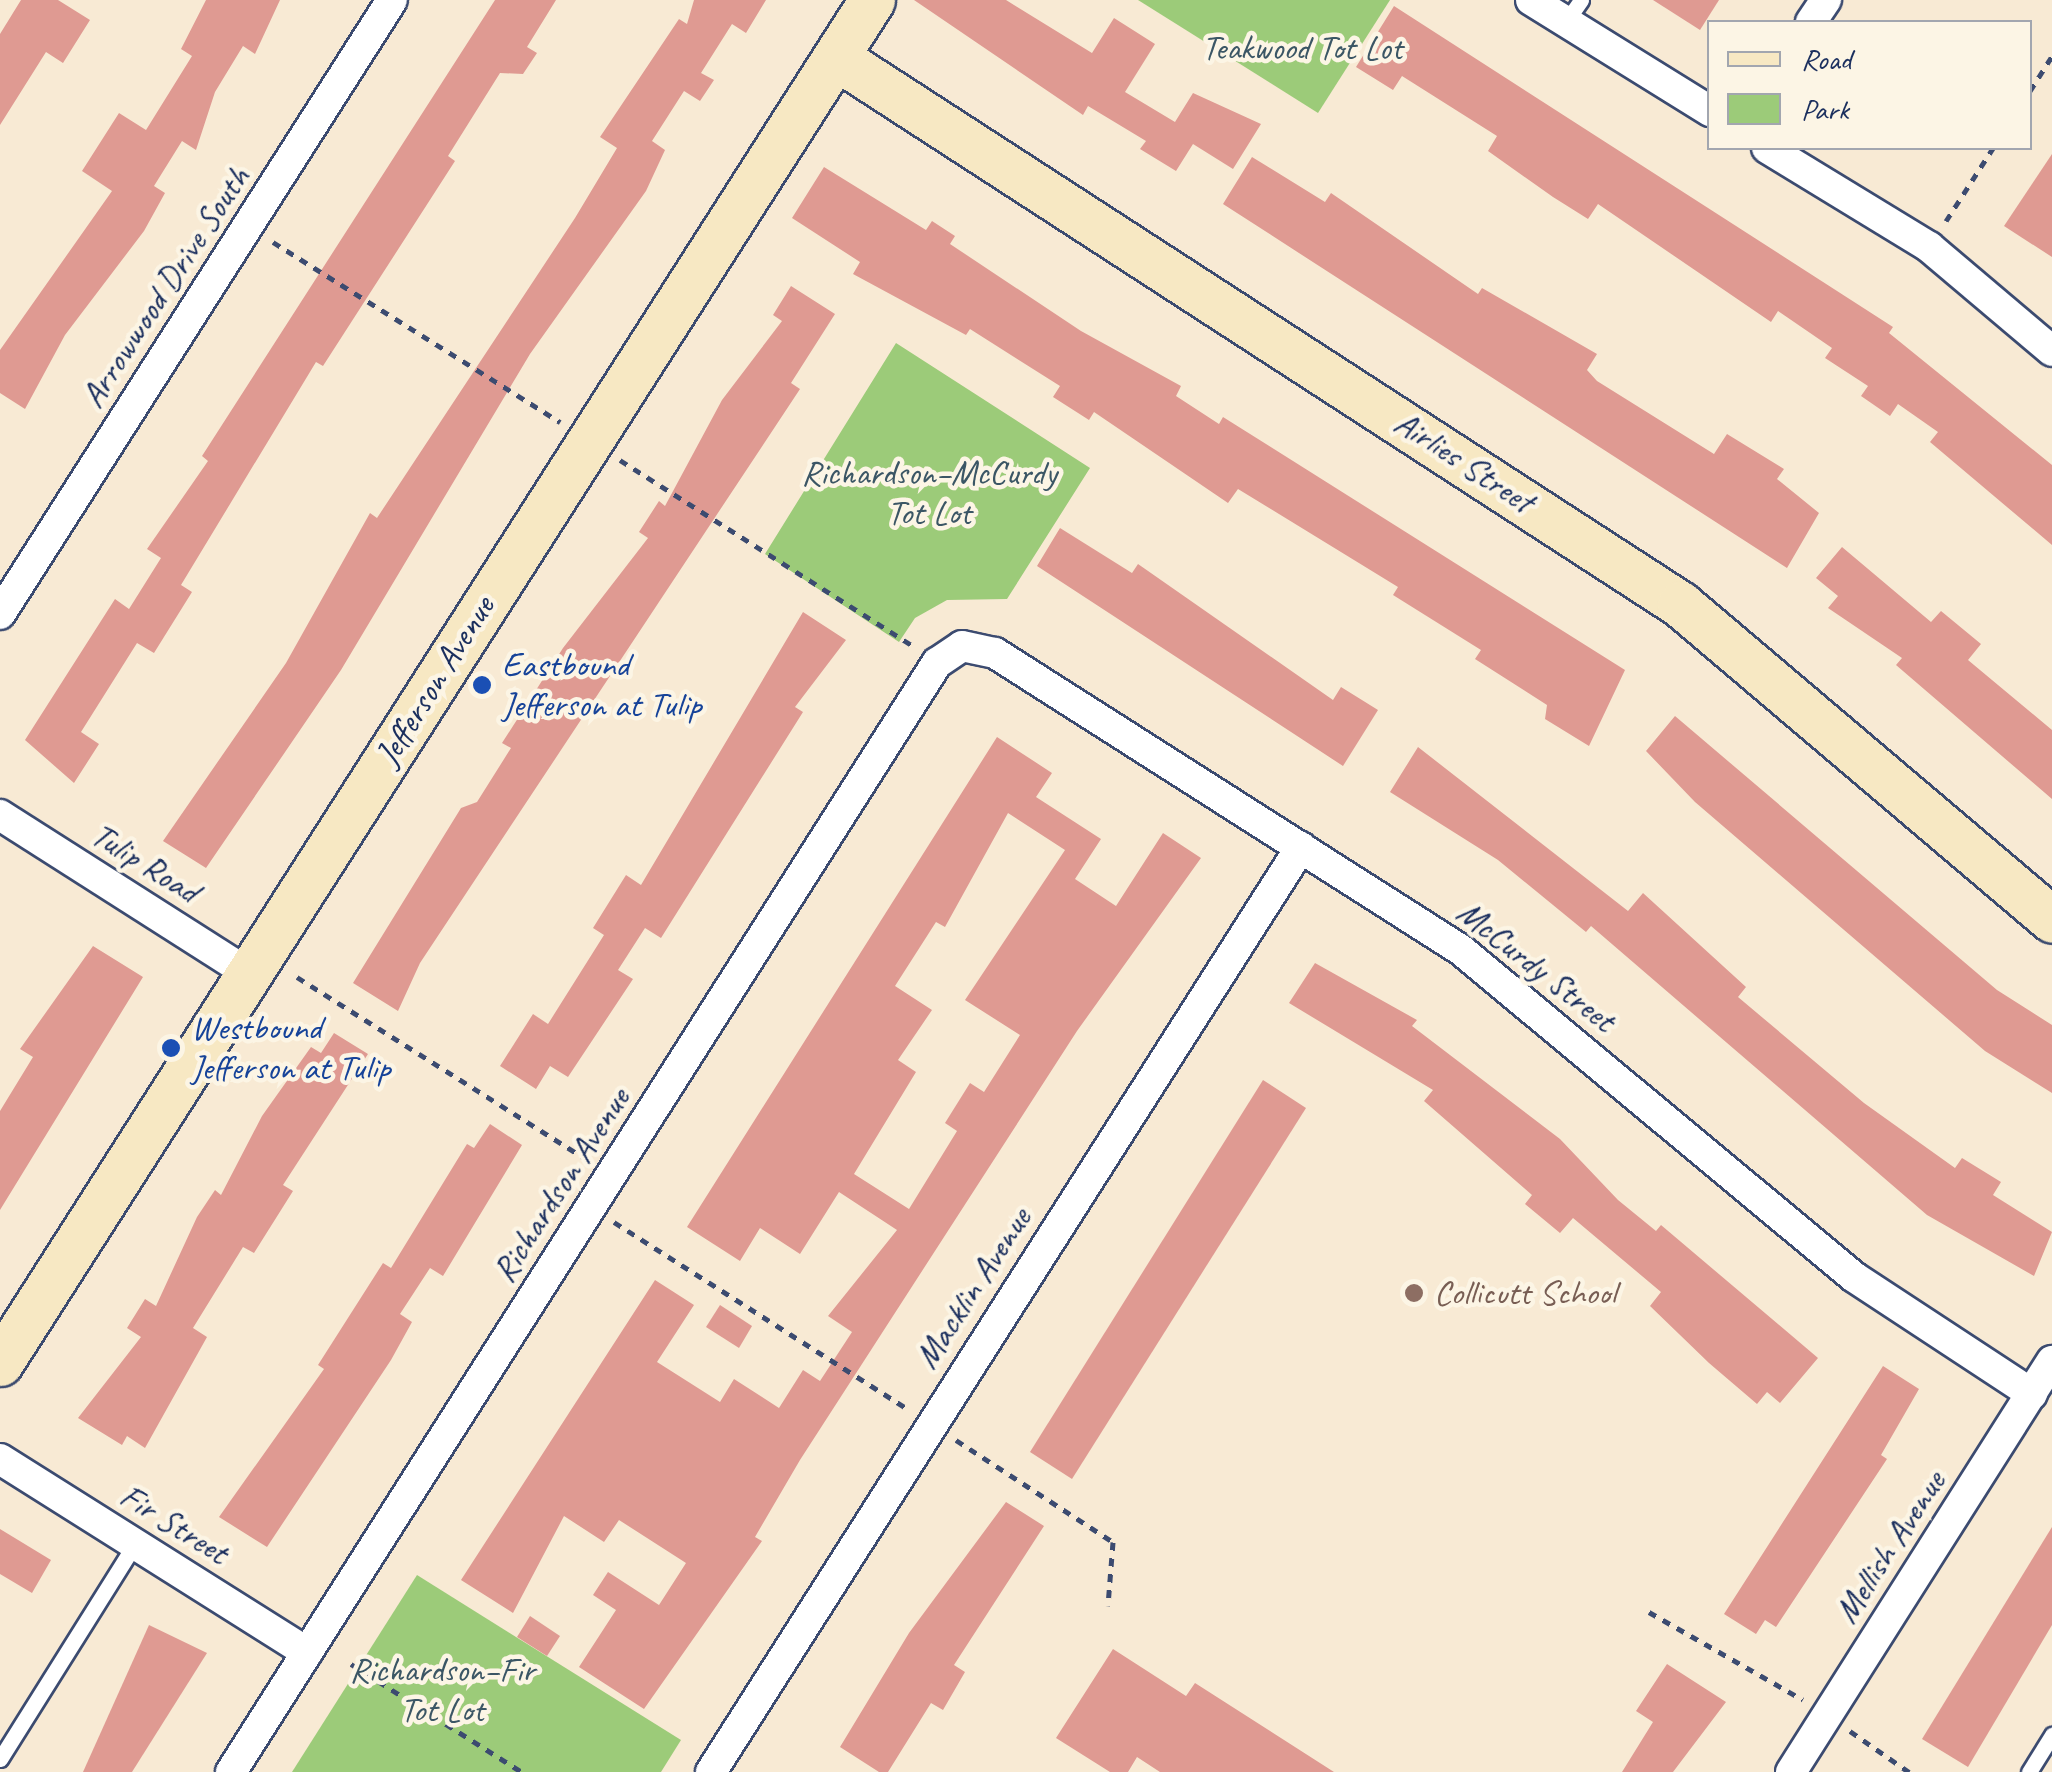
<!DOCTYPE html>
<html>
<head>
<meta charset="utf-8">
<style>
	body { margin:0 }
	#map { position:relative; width:2052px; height:1772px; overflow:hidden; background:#f8ead4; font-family:Caveat,sans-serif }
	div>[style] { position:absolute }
	.green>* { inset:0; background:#9ccb79 }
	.building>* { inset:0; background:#df9a92 }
	.path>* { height:5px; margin-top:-2.5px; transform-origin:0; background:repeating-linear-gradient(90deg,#3c4b70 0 8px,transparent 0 16px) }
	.roads { filter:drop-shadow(2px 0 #3c4b70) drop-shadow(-2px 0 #3c4b70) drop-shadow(0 2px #3c4b70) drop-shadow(0 -2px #3c4b70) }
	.lane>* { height:15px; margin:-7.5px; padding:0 7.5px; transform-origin:7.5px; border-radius:7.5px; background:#fff }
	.street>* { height:30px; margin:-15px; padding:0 15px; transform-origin:15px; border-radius:15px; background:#fff }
	.secondary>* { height:45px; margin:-22.5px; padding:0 22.5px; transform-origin:22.5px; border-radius:22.5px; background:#f7e8c3 }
	.dots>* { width:28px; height:28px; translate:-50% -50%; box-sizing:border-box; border:5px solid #fcf5e5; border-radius:50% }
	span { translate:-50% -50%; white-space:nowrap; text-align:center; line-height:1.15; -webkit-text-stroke:9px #fcf5e5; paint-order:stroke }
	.park-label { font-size:35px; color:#3b5665 }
	.street-label { font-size:35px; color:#1b2f5e }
	.transit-label { font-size:35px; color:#164399 }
	.left { translate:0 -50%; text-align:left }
	.education-label { font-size:35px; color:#785e54 }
	.legend { position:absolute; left:1707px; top:20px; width:325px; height:130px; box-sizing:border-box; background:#fcf5e5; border:2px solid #a2a6af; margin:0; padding:12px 18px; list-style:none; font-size:30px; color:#1b2f5e }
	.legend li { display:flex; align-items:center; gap:20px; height:50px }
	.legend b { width:50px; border:2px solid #a2a6af }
</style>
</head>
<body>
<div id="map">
	<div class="green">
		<div style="clip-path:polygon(1138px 0,1390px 0,1318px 113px)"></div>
		<div style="clip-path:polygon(896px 343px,1090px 468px,1007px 599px,947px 600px,915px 618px,899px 642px,765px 554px)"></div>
		<div style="clip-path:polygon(417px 1575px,681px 1740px,661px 1772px,292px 1772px)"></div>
	</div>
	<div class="building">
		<div style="clip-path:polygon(21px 0,58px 0,90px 20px,63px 63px,46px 52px,0 125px,0 34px)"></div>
		<div style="clip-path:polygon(206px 0,280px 0,255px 54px,243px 46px,215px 92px,196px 150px,182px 141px,154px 186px,165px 193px,144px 231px,65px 335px,25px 409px,0 393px,0 350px,112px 191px,82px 171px,119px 113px,146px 130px,192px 56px,181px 49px)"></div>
		<div style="clip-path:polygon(495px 0,556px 0,527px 47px,537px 53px,523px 74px,500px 73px,448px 156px,455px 161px,323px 366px,316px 362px,181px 585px,192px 592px,154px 653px,137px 643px,81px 732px,99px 744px,74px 783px,25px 740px,115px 599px,129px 609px,161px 558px,147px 549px,208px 461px,202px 456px)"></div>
		<div style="clip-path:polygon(694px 0,766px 0,746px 33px,732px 24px,701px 73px,714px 80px,700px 101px,684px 91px,652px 141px,665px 150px,646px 191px,530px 354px,341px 670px,206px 868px,163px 841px,286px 663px,370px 513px,377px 518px,575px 218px,617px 148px,600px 137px,679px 19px,687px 24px)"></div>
		<div style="clip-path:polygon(914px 0,1006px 0,1092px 53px,1114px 18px,1155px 44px,1125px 92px,1175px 122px,1193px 93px,1261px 124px,1233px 169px,1193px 144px,1176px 171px,1140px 149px,1146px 141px,1088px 106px,1083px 115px)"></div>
		<div style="clip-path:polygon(1653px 0,1719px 0,1700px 30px)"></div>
		<div style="clip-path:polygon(1394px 6px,1893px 327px,1889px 333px,2052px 465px,2052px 545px,1930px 442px,1938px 432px,1898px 404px,1890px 416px,1861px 396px,1868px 386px,1825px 358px,1832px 348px,1778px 311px,1771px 322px,1598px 204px,1588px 219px,1553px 197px,1488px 151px,1497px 136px,1402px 76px,1393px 90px,1356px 67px)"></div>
		<div style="clip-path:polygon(2052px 154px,2052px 257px,2004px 226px)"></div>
		<div style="clip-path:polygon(1252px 157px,1325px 202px,1331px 193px,1478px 294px,1482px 288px,1597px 354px,1587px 370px,1597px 381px,1714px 454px,1727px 434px,1784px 469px,1777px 479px,1819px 513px,1787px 568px,1223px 204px)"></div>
		<div style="clip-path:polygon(824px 167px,926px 230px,932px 221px,955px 236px,950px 244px,1081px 331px,1181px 386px,1176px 396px,1219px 424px,1223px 417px,1625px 670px,1589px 746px,1545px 719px,1547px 705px,1475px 659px,1481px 650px,1393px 595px,1398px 587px,1238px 489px,1228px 503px,1094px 412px,1089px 420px,1053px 397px,1060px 386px,970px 329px,966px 335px,853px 274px,860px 262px,792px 218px)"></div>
		<div style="clip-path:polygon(791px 286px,835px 314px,791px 383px,800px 389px,420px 963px,398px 1011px,353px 983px,461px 808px,477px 802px,511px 748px,502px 743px,563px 648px,648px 538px,639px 532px,659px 501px,665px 506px,722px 400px,782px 321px,773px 315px)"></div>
		<div style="clip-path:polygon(1060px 528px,1132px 573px,1138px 564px,1333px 700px,1341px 687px,1378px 710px,1343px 766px,1037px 566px)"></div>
		<div style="clip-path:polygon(1842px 547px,1931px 622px,1941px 611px,1981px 644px,1968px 660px,2052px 730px,2052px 799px,1896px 665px,1902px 658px,1828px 608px,1838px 596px,1816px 578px)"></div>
		<div style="clip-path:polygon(803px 612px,846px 640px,795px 707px,803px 712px,661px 938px,645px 928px,618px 970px,633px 979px,568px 1077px,550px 1066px,536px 1089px,500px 1066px,533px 1014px,548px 1024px,604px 935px,593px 928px,626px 875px,641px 885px)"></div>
		<div style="clip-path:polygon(1675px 716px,1997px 990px,2052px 1025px,2052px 1093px,1985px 1051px,1695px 802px,1646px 751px)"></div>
		<div style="clip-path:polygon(evenodd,997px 737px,1052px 773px,1036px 797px,1101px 839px,1075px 879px,1116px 906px,1163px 833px,1201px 858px,1077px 1031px,800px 1460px,755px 1537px,762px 1541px,644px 1709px,579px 1667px,616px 1610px,593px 1595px,608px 1572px,659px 1605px,686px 1563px,619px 1520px,604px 1542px,564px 1516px,513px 1613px,461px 1580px,655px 1280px,694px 1305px,657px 1362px,720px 1402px,734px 1379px,779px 1408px,803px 1370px,820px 1381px,852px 1332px,828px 1316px,897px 1230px,839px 1192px,800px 1254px,760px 1228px,740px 1261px,687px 1227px,997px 737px,1008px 813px,1065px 850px,965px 1000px,1020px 1035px,984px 1092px,970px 1083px,945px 1123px,957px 1131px,909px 1209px,854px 1174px,916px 1072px,898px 1060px,932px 1010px,895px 986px,936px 922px,945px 927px,1008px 813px)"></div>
		<div style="clip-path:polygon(1418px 747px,1628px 911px,1643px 893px,1746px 987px,1738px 997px,1864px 1103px,1955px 1168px,1962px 1158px,2001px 1182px,1993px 1195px,2052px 1232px,2034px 1276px,1927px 1215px,1591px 926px,1586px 932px,1498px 860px,1390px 792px)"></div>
		<div style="clip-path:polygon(93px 946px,143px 977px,0 1210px,0 1111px,33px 1057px,20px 1049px)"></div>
		<div style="clip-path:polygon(1315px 963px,1417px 1020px,1412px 1026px,1560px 1139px,1618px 1200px,1656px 1231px,1661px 1225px,1818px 1358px,1780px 1403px,1767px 1392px,1757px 1404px,1709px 1363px,1650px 1306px,1661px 1292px,1573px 1218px,1560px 1233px,1525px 1204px,1532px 1195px,1424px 1101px,1433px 1090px,1289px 1003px)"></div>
		<div style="clip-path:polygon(334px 1033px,368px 1054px,283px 1185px,293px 1191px,254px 1253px,243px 1247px,193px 1328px,207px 1337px,145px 1448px,127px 1436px,122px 1445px,78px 1418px,141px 1337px,127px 1328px,145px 1299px,156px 1306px,197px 1217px,215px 1190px,221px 1195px,262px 1116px,311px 1047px,321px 1053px)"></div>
		<div style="clip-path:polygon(1263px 1080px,1306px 1108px,1072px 1479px,1030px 1452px)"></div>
		<div style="clip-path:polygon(490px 1124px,522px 1145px,443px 1276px,430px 1268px,400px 1314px,412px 1322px,391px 1360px,267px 1547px,219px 1517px,324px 1369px,318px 1365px,383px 1263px,391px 1268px,467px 1144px,474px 1148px)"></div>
		<div style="clip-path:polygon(720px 1305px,752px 1326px,739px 1348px,706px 1327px)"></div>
		<div style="clip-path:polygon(1883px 1366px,1919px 1389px,1881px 1455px,1887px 1459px,1776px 1627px,1765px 1620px,1756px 1634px,1724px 1614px)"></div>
		<div style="clip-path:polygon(1006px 1502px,1044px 1526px,954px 1665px,965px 1672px,943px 1710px,931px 1703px,888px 1772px,879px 1772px,840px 1747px,909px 1633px)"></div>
		<div style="clip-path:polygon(2052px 1527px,2052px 1625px,1968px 1767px,1922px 1739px)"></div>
		<div style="clip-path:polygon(0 1529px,51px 1560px,32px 1593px,0 1574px)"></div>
		<div style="clip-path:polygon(530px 1616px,560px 1636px,547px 1656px,517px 1637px)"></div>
		<div style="clip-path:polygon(149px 1625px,207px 1653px,132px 1772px,83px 1772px)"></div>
		<div style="clip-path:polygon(1113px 1649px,1186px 1696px,1195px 1683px,1334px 1772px,1160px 1772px,1137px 1757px,1128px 1772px,1110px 1772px,1056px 1738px)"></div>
		<div style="clip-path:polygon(1667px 1664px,1726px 1702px,1673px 1772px,1622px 1772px,1653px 1722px,1636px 1711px)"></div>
	</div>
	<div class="path">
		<div style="left:2030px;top:91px;width:41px;rotate:-57.8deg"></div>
		<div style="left:1946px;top:221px;width:87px;rotate:-57.2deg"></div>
		<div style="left:273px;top:242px;width:339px;rotate:32.1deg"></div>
		<div style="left:620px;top:460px;width:349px;rotate:32.4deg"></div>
		<div style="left:297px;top:977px;width:344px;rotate:32.2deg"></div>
		<div style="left:614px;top:1222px;width:348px;rotate:32.5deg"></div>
		<div style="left:956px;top:1440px;width:187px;rotate:33deg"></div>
		<div style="left:1113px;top:1542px;width:64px;rotate:94.5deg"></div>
		<div style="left:1649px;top:1612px;width:177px;rotate:29.7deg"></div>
		<div style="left:351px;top:1664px;width:202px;rotate:32.3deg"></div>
		<div style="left:1850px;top:1731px;width:72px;rotate:34.8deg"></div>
	</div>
	<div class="roads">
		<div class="lane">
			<div style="left:1565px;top:23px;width:28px;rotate:-55deg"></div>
			<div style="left:0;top:1759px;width:254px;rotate:-57.9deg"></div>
			<div style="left:2029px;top:1772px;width:44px;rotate:-58.1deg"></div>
		</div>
		<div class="street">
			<div style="left:1531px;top:0;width:211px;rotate:31.8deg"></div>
			<div style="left:1811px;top:22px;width:27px;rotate:-56deg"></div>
			<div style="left:1767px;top:148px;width:190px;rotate:31.4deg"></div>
			<div style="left:1929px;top:247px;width:161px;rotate:40.2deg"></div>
			<div style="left:0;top:614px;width:728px;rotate:-57.44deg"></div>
			<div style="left:0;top:815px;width:296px;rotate:32.5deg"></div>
			<div style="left:0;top:1459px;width:363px;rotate:32.2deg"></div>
			<div style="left:231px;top:1772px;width:1315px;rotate:-57.52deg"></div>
			<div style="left:937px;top:663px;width:30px;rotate:-34deg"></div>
			<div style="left:962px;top:646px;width:34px;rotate:12deg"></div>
			<div style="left:995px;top:653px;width:553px;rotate:32.51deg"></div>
			<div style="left:1461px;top:950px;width:511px;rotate:39.76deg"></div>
			<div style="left:1854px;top:1277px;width:213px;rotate:33.3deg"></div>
			<div style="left:711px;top:1772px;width:1097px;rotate:-57.47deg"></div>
			<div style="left:1791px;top:1772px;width:487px;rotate:-57.6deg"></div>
		</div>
		<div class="secondary">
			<div style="left:836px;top:57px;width:1006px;rotate:32.95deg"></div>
			<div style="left:1680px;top:604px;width:488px;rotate:40.3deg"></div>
			<div style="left:0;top:1363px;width:1618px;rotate:-57.39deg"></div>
		</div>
	</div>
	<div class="dots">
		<div style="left:482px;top:685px;background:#1a4fb4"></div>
		<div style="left:171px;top:1048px;background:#1a4fb4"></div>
		<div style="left:1414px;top:1293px;background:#8d6e63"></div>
	</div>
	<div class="park-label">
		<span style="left:1302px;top:48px">Teakwood Tot Lot</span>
		<span style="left:929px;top:493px">Richardson–McCurdy<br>Tot Lot</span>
		<span style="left:442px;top:1690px">Richardson–Fir<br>Tot Lot</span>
	</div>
	<div class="street-label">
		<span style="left:165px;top:287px;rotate:-57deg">Arrowwood Drive South</span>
		<span style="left:1464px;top:462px;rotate:33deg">Airlies Street</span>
		<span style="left:435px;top:681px;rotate:-58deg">Jefferson Avenue</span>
		<span style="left:145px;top:863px;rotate:32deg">Tulip Road</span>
		<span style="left:1536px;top:966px;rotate:38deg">McCurdy Street</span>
		<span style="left:561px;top:1185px;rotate:-57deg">Richardson Avenue</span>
		<span style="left:973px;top:1288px;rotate:-57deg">Macklin Avenue</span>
		<span style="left:174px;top:1524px;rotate:32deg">Fir Street</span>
		<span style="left:1890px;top:1547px;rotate:-57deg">Mellish Avenue</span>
	</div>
	<div class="transit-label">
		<span class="left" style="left:502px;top:685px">Eastbound<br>Jefferson at Tulip</span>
		<span class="left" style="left:191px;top:1048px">Westbound<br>Jefferson at Tulip</span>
	</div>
	<div class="education-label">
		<span class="left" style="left:1434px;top:1293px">Collicutt School</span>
	</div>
	<ul class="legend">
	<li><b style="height:12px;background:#f7e8c3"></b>Road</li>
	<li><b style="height:28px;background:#9ccb79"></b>Park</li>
	</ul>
</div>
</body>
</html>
